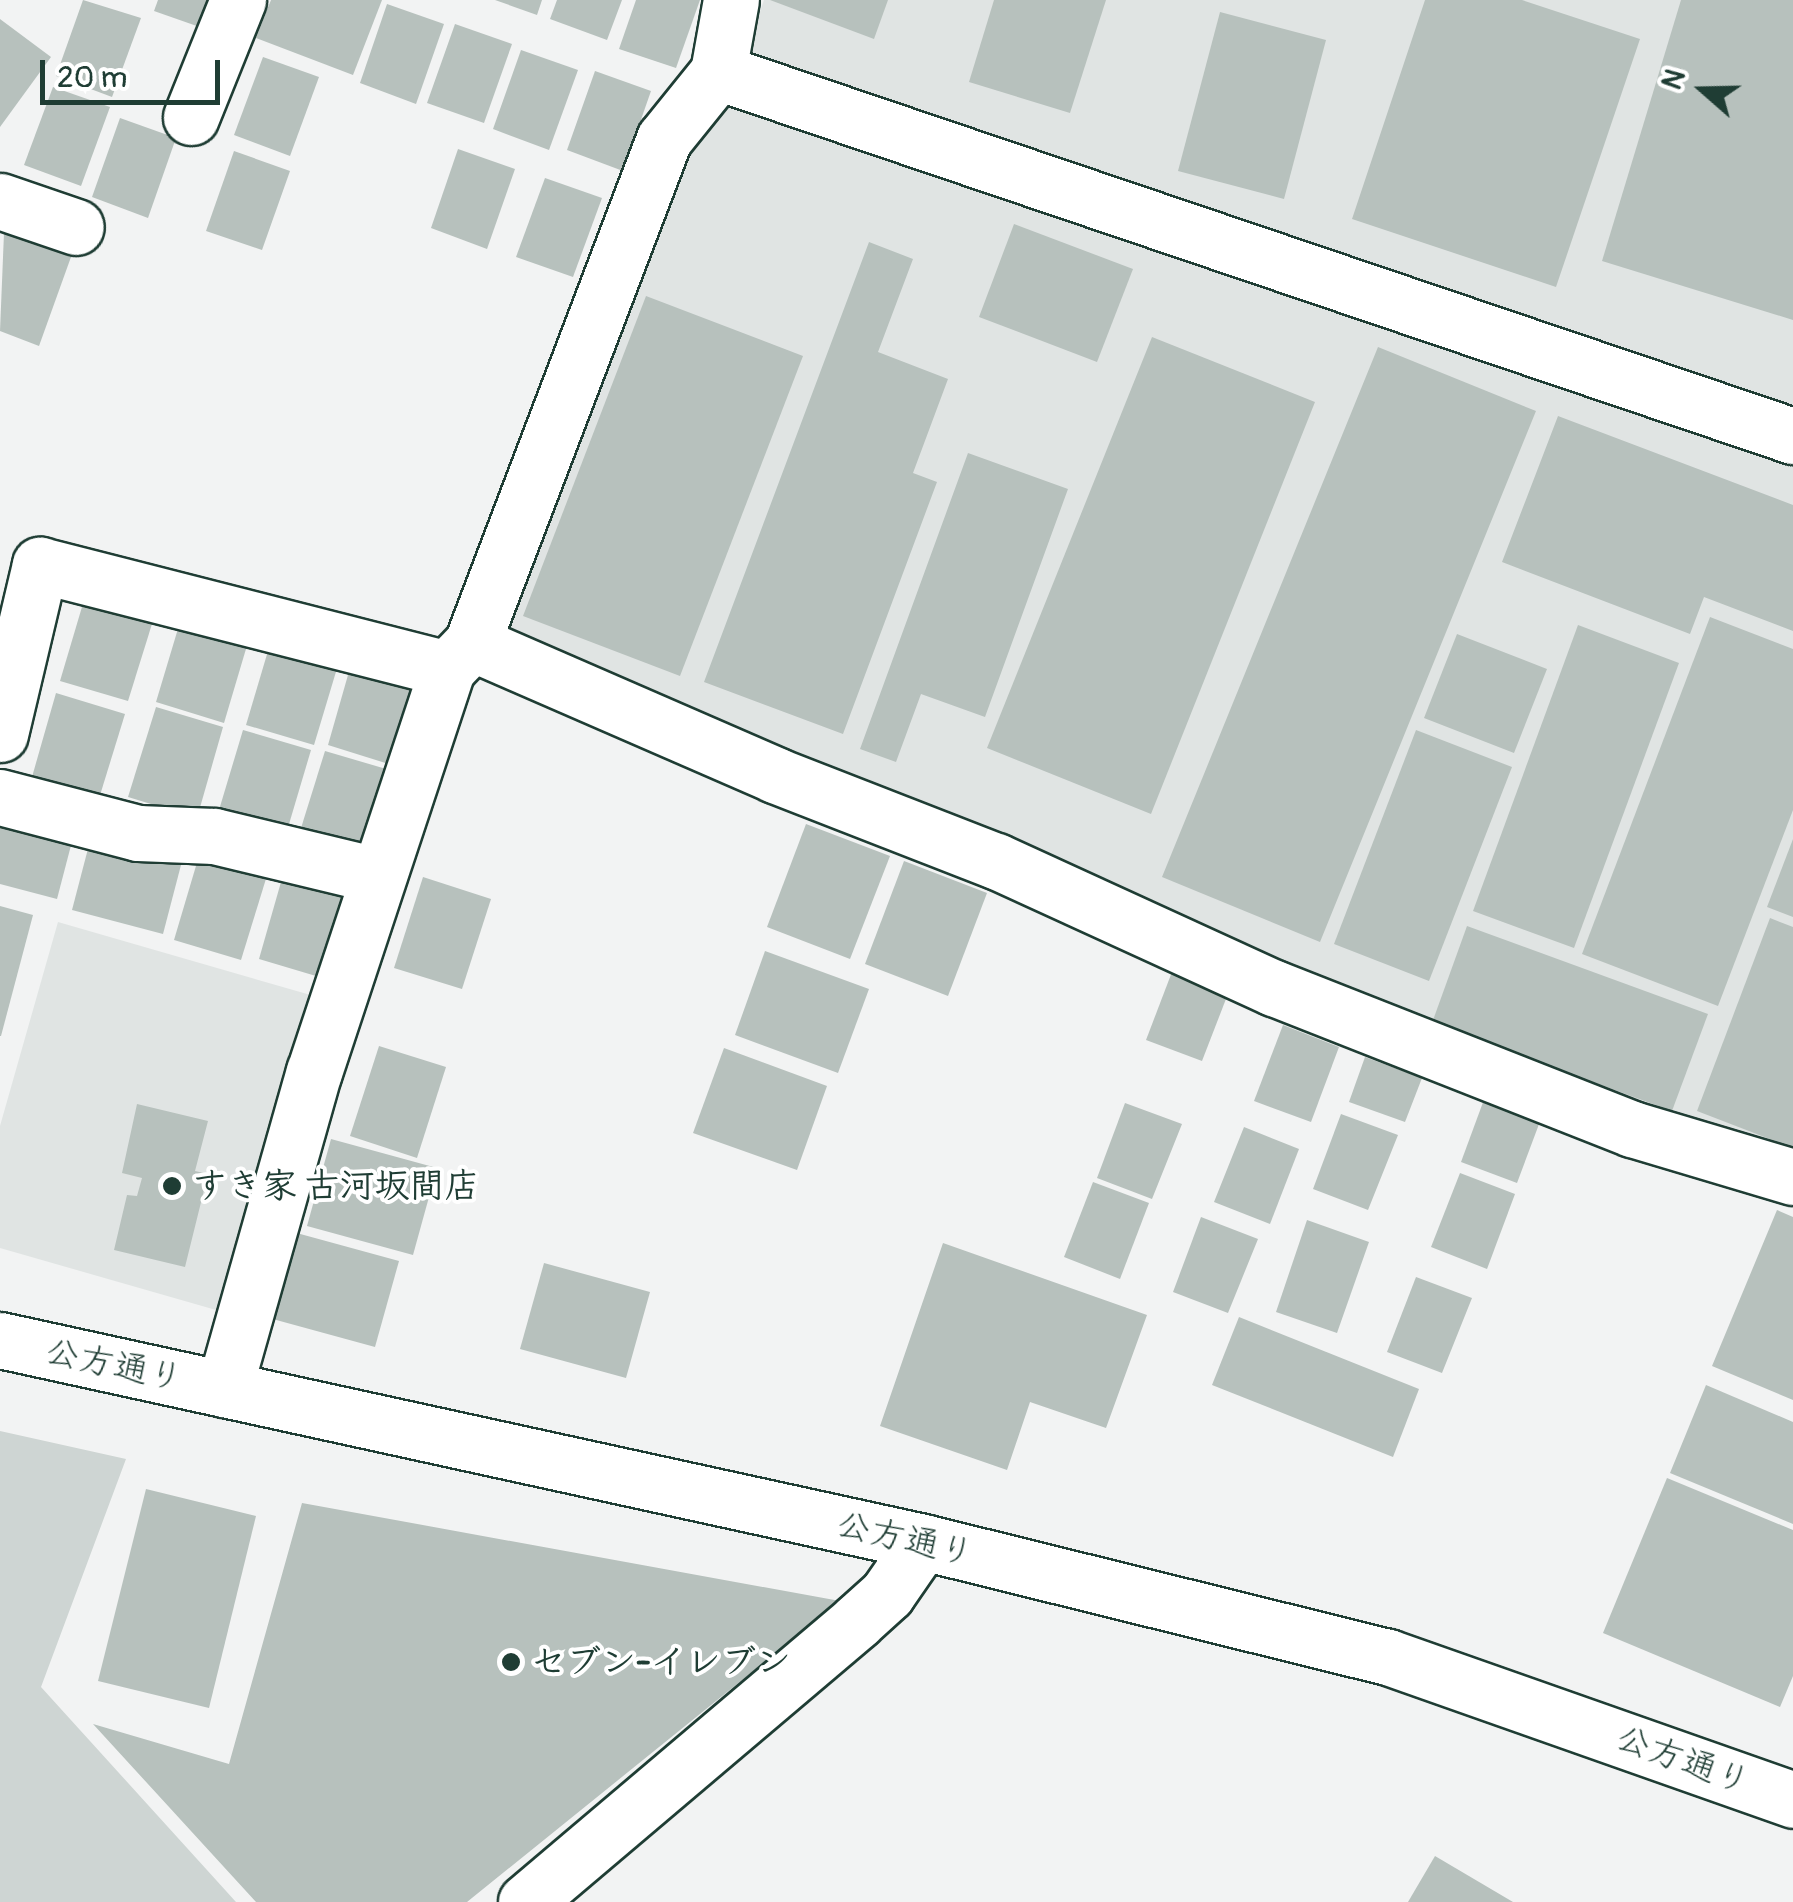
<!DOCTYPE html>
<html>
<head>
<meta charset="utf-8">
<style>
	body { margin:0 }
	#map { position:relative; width:1793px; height:1902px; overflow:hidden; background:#f2f3f3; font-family:Pangolin,"Klee One",sans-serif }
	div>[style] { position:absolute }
	.built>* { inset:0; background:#e0e4e3 }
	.green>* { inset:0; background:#ced5d3 }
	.building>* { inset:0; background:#b7c1bd }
	.roads { filter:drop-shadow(2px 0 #1f3d34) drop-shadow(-2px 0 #1f3d34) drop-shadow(0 2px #1f3d34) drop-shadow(0 -2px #1f3d34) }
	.street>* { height:55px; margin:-27.5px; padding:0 27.5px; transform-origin:27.5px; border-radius:27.5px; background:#fff }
	.secondary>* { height:55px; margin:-27.5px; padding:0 27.5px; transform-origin:27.5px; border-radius:27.5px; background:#fff }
	.dots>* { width:28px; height:28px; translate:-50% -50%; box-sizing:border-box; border:5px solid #fff; border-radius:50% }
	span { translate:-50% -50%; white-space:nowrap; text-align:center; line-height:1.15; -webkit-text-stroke:8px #fff; paint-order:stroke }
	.poi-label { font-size:35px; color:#1f3d34; font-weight:700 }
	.left { translate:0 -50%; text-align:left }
	.street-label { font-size:35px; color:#1f3d34 }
	.north { position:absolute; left:1653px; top:40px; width:100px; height:100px; -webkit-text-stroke:8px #fff; paint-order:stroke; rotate:290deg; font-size:28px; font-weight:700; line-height:40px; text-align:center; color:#1f3d34 }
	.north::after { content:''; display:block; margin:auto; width:35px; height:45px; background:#1f3d34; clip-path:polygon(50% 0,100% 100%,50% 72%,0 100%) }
	.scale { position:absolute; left:40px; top:60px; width:180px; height:45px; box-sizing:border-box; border:5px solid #1f3d34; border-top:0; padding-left:12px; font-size:30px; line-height:35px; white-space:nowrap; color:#1f3d34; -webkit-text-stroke:8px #fff; paint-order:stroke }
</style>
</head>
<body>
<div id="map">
	<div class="built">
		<div style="clip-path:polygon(764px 0,1793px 0,1793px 410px,746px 52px)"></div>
		<div style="clip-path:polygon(727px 99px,1793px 454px,1793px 1164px,1628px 1115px,494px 635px,685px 157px)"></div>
		<div style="clip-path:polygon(58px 922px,321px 998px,230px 1314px,0 1248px,0 1126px)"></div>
	</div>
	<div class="green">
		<div style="clip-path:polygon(0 1431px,126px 1459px,41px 1687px,236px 1902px,0 1902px)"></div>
	</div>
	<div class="building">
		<div style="clip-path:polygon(83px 0,141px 18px,112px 97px,56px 76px)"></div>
		<div style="clip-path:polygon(158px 0,222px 0,211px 31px,154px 11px)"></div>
		<div style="clip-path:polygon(271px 0,382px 0,353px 75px,256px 38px)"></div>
		<div style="clip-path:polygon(495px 0,542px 0,537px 15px)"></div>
		<div style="clip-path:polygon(557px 0,622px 0,607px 40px,550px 19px)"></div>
		<div style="clip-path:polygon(636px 0,700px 0,676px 68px,619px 49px)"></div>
		<div style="clip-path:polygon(770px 0,888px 0,874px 39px)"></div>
		<div style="clip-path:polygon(994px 0,1106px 0,1070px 113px,969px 82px)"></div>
		<div style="clip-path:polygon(1425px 0,1522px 0,1640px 39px,1556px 287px,1352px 219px)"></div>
		<div style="clip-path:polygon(1681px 0,1793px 0,1793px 320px,1602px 261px)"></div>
		<div style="clip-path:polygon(387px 4px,444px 24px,416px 104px,360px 83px)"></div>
		<div style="clip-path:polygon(1220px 12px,1326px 40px,1284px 199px,1178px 171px)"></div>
		<div style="clip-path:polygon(0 19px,51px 57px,0 127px)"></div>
		<div style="clip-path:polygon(455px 24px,512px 44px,484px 123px,427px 103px)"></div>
		<div style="clip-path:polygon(521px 50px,578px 70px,549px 150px,493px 129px)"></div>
		<div style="clip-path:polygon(263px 57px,319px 77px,290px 156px,234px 135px)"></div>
		<div style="clip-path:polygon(595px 71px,651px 91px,623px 171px,567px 150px)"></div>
		<div style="clip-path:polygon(53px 87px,110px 107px,81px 186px,24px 165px)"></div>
		<div style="clip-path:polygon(120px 118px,176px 138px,148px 218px,92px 197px)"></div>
		<div style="clip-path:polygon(458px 149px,515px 169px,487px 249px,431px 228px)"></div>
		<div style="clip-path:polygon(234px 151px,290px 171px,262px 250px,206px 231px)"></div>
		<div style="clip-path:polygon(545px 178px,602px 198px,573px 277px,516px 257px)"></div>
		<div style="clip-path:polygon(1014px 224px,1133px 269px,1097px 362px,979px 317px)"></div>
		<div style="clip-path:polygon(4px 233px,71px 257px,39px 346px,0 331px)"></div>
		<div style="clip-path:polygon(869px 242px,913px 259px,878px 352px,948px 379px,913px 473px,937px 482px,843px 734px,704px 682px)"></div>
		<div style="clip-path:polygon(646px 296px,803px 356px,680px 676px,523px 616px)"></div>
		<div style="clip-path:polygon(1152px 337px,1315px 402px,1151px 814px,987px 748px)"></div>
		<div style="clip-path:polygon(1378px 347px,1536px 411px,1320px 942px,1162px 877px)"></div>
		<div style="clip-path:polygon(1558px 416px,1793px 505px,1793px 631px,1704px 597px,1690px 634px,1502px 562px)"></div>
		<div style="clip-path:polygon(968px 453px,1068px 489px,985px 717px,921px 694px,896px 762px,860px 749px)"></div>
		<div style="clip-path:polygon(87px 590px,156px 611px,128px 701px,60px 681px)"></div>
		<div style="clip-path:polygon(183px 612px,251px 632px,224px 723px,156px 702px)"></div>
		<div style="clip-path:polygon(1710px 617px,1793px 649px,1793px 810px,1718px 1006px,1582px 954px)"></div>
		<div style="clip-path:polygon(1578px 625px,1679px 663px,1574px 948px,1473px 911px)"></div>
		<div style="clip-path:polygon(273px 634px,341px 655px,314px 745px,246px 725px)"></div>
		<div style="clip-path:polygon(1457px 634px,1547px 669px,1514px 753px,1424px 718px)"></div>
		<div style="clip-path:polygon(354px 654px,423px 675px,395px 766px,328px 745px)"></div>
		<div style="clip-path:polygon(56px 693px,125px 714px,97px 805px,30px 784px)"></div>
		<div style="clip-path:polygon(156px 707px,223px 727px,197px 818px,128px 797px)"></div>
		<div style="clip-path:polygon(243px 730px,311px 750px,284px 841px,216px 820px)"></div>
		<div style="clip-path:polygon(1416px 730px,1512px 767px,1429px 981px,1334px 944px)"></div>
		<div style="clip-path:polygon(325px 751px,393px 771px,365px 862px,297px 841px)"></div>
		<div style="clip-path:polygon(0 810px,75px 830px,57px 899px,0 884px)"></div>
		<div style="clip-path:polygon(806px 824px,890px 856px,850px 959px,767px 927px)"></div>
		<div style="clip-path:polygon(1793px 839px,1793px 917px,1767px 907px)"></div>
		<div style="clip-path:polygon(90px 841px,181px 865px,163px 934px,72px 910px)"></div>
		<div style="clip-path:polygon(201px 849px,269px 869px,241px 960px,174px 940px)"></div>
		<div style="clip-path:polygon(904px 861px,987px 893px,948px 996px,865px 964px)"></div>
		<div style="clip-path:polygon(285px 868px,354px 889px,326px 979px,259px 959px)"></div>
		<div style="clip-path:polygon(423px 877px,491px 899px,462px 989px,394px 968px)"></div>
		<div style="clip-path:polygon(0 906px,33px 915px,1px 1036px,0 1036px)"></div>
		<div style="clip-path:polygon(1770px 918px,1793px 927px,1793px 1148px,1697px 1111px)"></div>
		<div style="clip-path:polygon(1467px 926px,1708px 1014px,1672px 1111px,1432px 1023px)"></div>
		<div style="clip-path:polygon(765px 951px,869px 989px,838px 1073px,735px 1035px)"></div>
		<div style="clip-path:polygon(1175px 964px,1231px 986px,1202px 1061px,1146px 1040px)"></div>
		<div style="clip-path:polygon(1283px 1025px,1339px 1047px,1311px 1122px,1254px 1101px)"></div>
		<div style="clip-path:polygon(379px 1046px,446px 1067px,417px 1158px,350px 1136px)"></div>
		<div style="clip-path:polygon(724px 1048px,827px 1086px,797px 1170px,693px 1133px)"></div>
		<div style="clip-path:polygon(1365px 1057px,1422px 1078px,1405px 1122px,1349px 1102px)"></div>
		<div style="clip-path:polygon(1489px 1086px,1545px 1108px,1517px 1183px,1461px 1162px)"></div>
		<div style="clip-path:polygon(1125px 1103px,1182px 1124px,1152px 1199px,1097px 1178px)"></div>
		<div style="clip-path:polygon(137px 1104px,208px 1121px,195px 1171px,208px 1174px,185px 1267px,114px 1250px,127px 1195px,137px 1196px,142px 1178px,122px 1173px)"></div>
		<div style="clip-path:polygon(1341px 1114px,1398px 1135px,1368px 1210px,1313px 1189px)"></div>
		<div style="clip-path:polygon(1244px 1127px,1299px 1149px,1270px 1224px,1214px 1202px)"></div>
		<div style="clip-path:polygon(331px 1139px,437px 1168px,413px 1255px,307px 1226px)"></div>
		<div style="clip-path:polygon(1460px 1173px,1515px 1194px,1487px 1269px,1431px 1247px)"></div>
		<div style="clip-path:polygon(1093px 1182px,1149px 1203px,1120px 1279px,1064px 1257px)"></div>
		<div style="clip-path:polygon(1777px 1210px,1793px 1217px,1793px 1400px,1712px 1366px)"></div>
		<div style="clip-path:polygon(1201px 1217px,1258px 1239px,1228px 1313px,1173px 1292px)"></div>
		<div style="clip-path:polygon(1307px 1220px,1369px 1242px,1337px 1333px,1276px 1312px)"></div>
		<div style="clip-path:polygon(293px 1232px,399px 1261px,375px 1347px,269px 1318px)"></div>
		<div style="clip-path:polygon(943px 1243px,1147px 1315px,1106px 1428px,1030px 1402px,1007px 1470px,880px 1426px)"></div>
		<div style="clip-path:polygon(544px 1263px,650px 1292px,626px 1378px,520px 1349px)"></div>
		<div style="clip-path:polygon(1416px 1277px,1472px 1298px,1442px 1373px,1387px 1352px)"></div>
		<div style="clip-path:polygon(1239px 1317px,1419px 1389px,1393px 1457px,1212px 1385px)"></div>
		<div style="clip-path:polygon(1706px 1385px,1793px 1422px,1793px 1524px,1670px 1473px)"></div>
		<div style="clip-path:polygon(1667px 1478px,1793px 1530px,1793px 1676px,1780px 1707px,1603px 1633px)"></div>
		<div style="clip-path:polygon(146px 1489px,256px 1516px,209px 1708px,98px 1681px)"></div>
		<div style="clip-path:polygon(302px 1503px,840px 1601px,467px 1902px,256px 1902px,93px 1724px,229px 1764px)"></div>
		<div style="clip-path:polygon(1435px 1856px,1513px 1902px,1408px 1902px)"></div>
	</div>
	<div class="roads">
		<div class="street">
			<div style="left:718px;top:72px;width:1135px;rotate:18.71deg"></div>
			<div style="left:191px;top:117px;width:126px;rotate:-68.1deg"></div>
			<div style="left:0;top:201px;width:80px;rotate:18.9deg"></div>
			<div style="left:472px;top:643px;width:331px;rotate:23.5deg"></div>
			<div style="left:775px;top:775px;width:237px;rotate:21.3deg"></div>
			<div style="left:996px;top:861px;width:306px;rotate:24.6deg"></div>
			<div style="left:1274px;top:988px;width:385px;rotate:21.5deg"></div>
			<div style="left:1632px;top:1129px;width:168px;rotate:16.6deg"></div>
			<div style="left:0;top:734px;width:174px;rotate:-76.7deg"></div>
			<div style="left:40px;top:565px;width:420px;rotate:14.3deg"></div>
			<div style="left:0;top:797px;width:143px;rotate:14.6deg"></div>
			<div style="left:138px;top:833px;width:76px;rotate:2.3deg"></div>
			<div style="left:214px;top:836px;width:167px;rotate:13.5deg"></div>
			<div style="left:224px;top:1389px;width:330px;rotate:-74.2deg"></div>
			<div style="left:314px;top:1072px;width:424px;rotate:-71.7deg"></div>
			<div style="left:447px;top:669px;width:36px;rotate:-46deg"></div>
			<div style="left:472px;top:643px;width:539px;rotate:-69.15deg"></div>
			<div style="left:664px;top:139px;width:86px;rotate:-51.1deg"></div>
			<div style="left:718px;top:72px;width:73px;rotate:-79.8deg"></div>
		</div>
		<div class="secondary">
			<div style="left:0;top:1340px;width:945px;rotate:12.34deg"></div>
			<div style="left:923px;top:1542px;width:479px;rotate:13.9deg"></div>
			<div style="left:1388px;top:1657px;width:430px;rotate:19.4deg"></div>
			<div style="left:526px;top:1902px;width:433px;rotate:-40.3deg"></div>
			<div style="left:856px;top:1622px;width:42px;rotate:-42.1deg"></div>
			<div style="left:887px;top:1594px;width:63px;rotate:-55.3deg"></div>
		</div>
	</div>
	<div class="dots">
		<div style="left:172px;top:1186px;background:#1f3d34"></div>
		<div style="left:511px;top:1662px;background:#1f3d34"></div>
	</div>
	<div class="poi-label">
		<span class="left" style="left:192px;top:1186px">すき家 古河坂間店</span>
		<span class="left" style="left:531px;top:1662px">セブン-イレブン</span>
	</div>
	<div class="street-label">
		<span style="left:114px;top:1365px;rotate:12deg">公方通り</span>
		<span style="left:905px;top:1539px;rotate:13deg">公方通り</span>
		<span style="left:1683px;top:1760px;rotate:20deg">公方通り</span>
	</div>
	<div class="north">N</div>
	<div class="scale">20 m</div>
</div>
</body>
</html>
